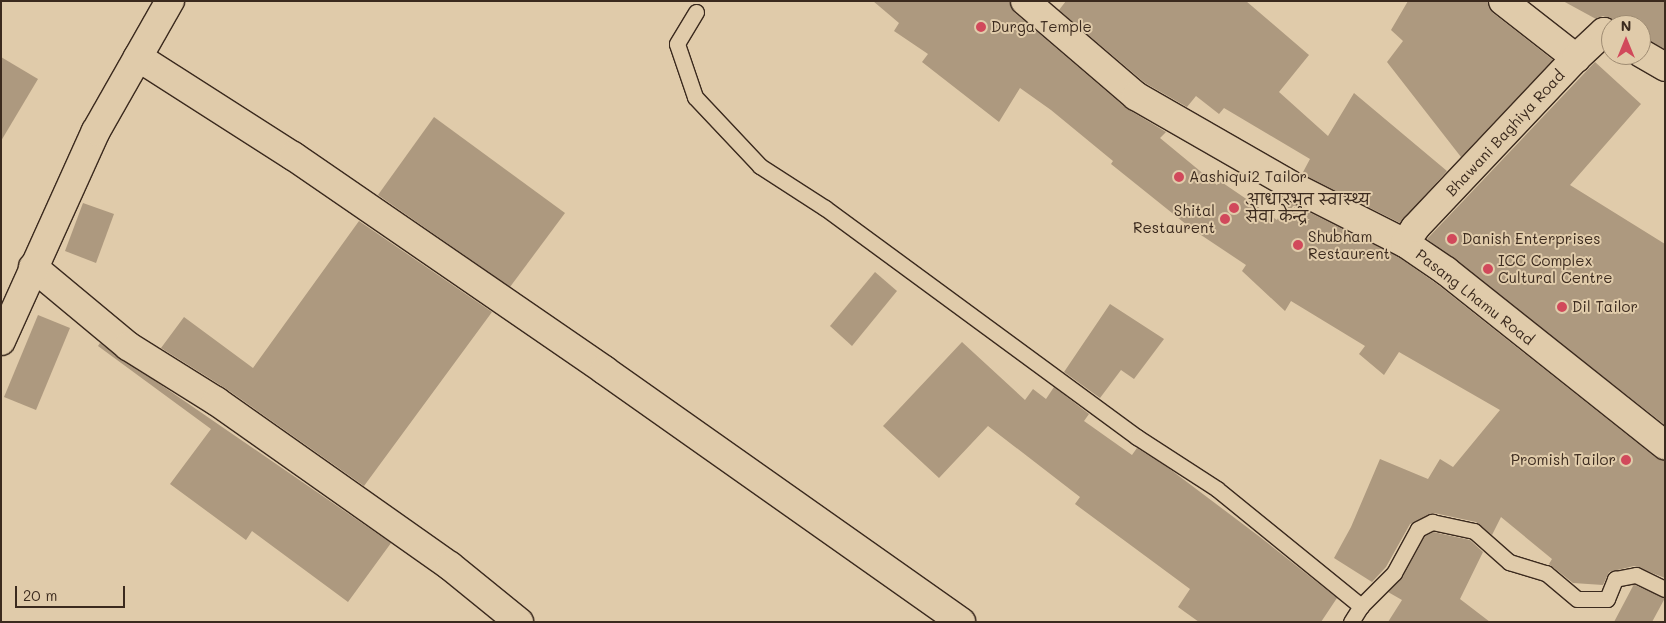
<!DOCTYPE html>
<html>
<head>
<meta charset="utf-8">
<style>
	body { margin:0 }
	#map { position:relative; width:1666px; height:623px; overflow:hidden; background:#e0cbaa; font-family:Mali,"Playpen Sans Deva",sans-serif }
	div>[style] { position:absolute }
	.building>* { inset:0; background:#ad997f }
	.roads { filter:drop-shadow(1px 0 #3b2a1e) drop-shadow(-1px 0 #3b2a1e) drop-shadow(0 1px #3b2a1e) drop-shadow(0 -1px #3b2a1e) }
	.service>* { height:15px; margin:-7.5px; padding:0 7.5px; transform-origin:7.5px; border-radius:7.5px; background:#e0cbaa }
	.minor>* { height:28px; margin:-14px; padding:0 14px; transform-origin:14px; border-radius:14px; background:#e0cbaa }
	.dots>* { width:14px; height:14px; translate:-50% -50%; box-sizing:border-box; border:2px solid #e0cbaa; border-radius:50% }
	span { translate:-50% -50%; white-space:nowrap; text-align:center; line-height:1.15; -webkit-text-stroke:4px #e0cbaa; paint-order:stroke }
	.poi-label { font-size:15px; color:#3b2a1e }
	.left { translate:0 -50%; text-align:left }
	.right { translate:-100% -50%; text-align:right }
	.street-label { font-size:15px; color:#3b2a1e }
	.frame { position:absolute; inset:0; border:2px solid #3b2a1e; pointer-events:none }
	.north { position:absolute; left:1601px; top:15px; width:50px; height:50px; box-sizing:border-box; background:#e0cbaa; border:1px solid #9e8b72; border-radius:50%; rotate:0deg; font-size:14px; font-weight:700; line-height:20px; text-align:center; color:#3b2a1e }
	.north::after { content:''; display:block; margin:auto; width:18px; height:22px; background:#d1495b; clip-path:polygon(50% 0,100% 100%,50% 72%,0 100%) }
	.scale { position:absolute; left:15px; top:586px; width:110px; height:22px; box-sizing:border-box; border:2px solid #3b2a1e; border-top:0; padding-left:6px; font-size:15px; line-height:18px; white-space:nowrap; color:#3b2a1e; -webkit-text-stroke:4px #e0cbaa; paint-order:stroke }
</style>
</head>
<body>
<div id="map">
	<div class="building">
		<div style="clip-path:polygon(873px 1px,1009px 1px,1015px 13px,1126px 108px,1166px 132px,1160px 138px,1217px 185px,1220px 181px,1277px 220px,1287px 201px,1397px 256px,1437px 284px,1655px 457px,1665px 460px,1665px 578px,1634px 566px,1609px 572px,1603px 585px,1573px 583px,1549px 564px,1552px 559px,1501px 517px,1492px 535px,1476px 522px,1434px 513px,1410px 524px,1386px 567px,1372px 582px,1334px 558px,1351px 527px,1380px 459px,1428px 479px,1440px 459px,1453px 467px,1500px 410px,1399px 352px,1384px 375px,1359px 354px,1365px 346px,1291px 301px,1285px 311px,1242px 271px,1246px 265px,1192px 229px,1111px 164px,1113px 161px,1051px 110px,1020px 88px,999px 122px,922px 62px,928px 54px,894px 31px,899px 23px)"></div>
		<div style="clip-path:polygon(1066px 1px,1246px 1px,1309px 55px,1279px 92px,1328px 136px,1354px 93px,1447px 171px,1400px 223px,1302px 174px,1310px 159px,1224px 108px,1219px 114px,1196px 96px,1187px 107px,1145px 83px,1059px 10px)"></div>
		<div style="clip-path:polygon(1408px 1px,1488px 1px,1493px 13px,1553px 60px,1461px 157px,1387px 62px,1403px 41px,1391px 30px)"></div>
		<div style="clip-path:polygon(1563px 1px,1665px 1px,1665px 49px,1641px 37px,1641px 25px,1621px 25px,1603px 16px,1596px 19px)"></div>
		<div style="clip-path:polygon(1px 57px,38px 79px,1px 141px)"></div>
		<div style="clip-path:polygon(1595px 62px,1641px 104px,1570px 185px,1665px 244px,1665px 425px,1427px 239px)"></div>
		<div style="clip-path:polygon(434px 117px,565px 213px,510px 287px,378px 195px)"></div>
		<div style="clip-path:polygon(83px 203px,114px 214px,96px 263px,65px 251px)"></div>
		<div style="clip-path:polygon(359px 221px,492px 312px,364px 486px,225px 388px,161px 348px,184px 317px,253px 368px)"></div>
		<div style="clip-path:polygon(875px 272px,897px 291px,852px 346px,830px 326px)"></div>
		<div style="clip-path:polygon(1110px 304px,1164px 339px,1134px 379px,1121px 370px,1100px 398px,1064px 372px)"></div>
		<div style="clip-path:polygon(38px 315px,70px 328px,36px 410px,4px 397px)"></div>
		<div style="clip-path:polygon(962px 342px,1025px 400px,1033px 389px,1046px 399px,1054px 387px,1089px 414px,1084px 421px,1132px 455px,1137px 448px,1167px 467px,1260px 537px,1337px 598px,1321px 622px,1199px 622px,1178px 607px,1190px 589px,1075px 504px,1080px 497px,988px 426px,939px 478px,883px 426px)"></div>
		<div style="clip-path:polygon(100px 343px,391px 543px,348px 602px,252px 531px,246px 540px,170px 484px,211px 429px,98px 346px)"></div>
		<div style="clip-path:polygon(1433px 532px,1470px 540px,1483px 552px,1460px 599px,1490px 622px,1388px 622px,1402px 600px,1388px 592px,1402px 578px,1425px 536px)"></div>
		<div style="clip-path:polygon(1635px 585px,1665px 598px,1652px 622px,1614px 622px,1633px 586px,1629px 586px)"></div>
	</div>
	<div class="roads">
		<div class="service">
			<div style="left:696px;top:12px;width:37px;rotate:121deg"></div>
			<div style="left:677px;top:44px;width:56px;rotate:71.2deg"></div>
			<div style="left:695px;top:97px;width:95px;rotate:46.7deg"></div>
			<div style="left:760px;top:166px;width:77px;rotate:32.9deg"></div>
			<div style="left:825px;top:208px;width:387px;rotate:36.3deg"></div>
			<div style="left:1137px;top:437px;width:95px;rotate:33deg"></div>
			<div style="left:1217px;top:489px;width:186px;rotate:39.1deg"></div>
			<div style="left:1361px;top:606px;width:47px;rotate:-45deg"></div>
			<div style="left:1394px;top:573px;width:50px;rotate:-61.4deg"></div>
			<div style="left:1418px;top:529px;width:16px;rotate:-27deg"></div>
			<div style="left:1432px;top:522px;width:43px;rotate:12.1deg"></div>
			<div style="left:1474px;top:531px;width:47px;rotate:41.5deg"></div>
			<div style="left:1509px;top:562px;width:39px;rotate:17deg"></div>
			<div style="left:1546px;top:573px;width:40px;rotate:40deg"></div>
			<div style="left:1577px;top:599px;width:30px"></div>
			<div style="left:1607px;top:599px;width:22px;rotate:-68deg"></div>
			<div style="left:1615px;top:579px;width:21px;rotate:-11deg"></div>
			<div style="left:1636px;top:575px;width:32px;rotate:26deg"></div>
			<div style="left:1351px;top:622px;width:19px;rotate:-58deg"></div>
		</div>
		<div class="minor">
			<div style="left:1025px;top:1px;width:146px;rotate:40.6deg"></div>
			<div style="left:1136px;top:96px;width:182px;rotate:29.9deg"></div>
			<div style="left:1294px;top:187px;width:124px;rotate:26.8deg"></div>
			<div style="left:1405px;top:243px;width:50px;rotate:34.3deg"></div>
			<div style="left:1446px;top:271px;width:280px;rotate:38.5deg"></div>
			<div style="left:1503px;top:1px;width:93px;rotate:38deg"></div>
			<div style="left:1641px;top:53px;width:28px;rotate:30deg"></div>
			<div style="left:138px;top:57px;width:184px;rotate:32.6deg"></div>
			<div style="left:293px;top:156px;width:378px;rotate:34.5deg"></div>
			<div style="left:604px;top:370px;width:437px;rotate:35.2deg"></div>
			<div style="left:1405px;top:243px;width:18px;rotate:-56deg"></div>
			<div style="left:1415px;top:228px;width:234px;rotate:-46.6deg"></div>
			<div style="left:1576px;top:58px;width:38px;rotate:-43deg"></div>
			<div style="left:1604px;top:32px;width:8px;rotate:30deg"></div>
			<div style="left:33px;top:267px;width:124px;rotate:39.7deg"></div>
			<div style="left:128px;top:346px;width:104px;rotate:32deg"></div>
			<div style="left:216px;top:401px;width:286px;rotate:35.2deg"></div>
			<div style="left:450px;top:566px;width:89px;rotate:39.1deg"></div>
			<div style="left:1px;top:341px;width:230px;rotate:-65.7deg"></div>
			<div style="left:96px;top:131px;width:150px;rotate:-60.4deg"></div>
		</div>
	</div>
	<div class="dots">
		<div style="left:981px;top:27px;background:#d1495b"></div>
		<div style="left:1179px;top:177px;background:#d1495b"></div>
		<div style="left:1234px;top:208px;background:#d1495b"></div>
		<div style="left:1225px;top:219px;background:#d1495b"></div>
		<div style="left:1452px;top:239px;background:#d1495b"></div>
		<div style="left:1298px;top:245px;background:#d1495b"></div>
		<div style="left:1488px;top:269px;background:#d1495b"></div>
		<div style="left:1562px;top:307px;background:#d1495b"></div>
		<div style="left:1626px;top:460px;background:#d1495b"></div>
	</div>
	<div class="poi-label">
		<span class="left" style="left:991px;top:27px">Durga Temple</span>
		<span class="left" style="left:1189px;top:177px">Aashiqui2 Tailor</span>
		<span class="left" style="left:1245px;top:208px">आधारभुत स्वास्थ्य<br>सेवा केन्द्र</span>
		<span class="right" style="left:1215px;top:219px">Shital<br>Restaurent</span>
		<span class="left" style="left:1308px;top:245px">Shubham<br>Restaurent</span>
		<span class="left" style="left:1462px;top:239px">Danish Enterprises</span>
		<span class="left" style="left:1498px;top:269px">ICC Complex<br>Cultural Centre</span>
		<span class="left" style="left:1572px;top:307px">Dil Tailor</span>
		<span class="right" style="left:1616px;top:460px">Promish Tailor</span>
	</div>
	<div class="street-label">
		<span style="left:1505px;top:133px;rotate:-47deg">Bhawani Baghiya Road</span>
		<span style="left:1475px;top:297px;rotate:38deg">Pasang Lhamu Road</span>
	</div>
	<div class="frame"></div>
	<div class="north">N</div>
	<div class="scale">20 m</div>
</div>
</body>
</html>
